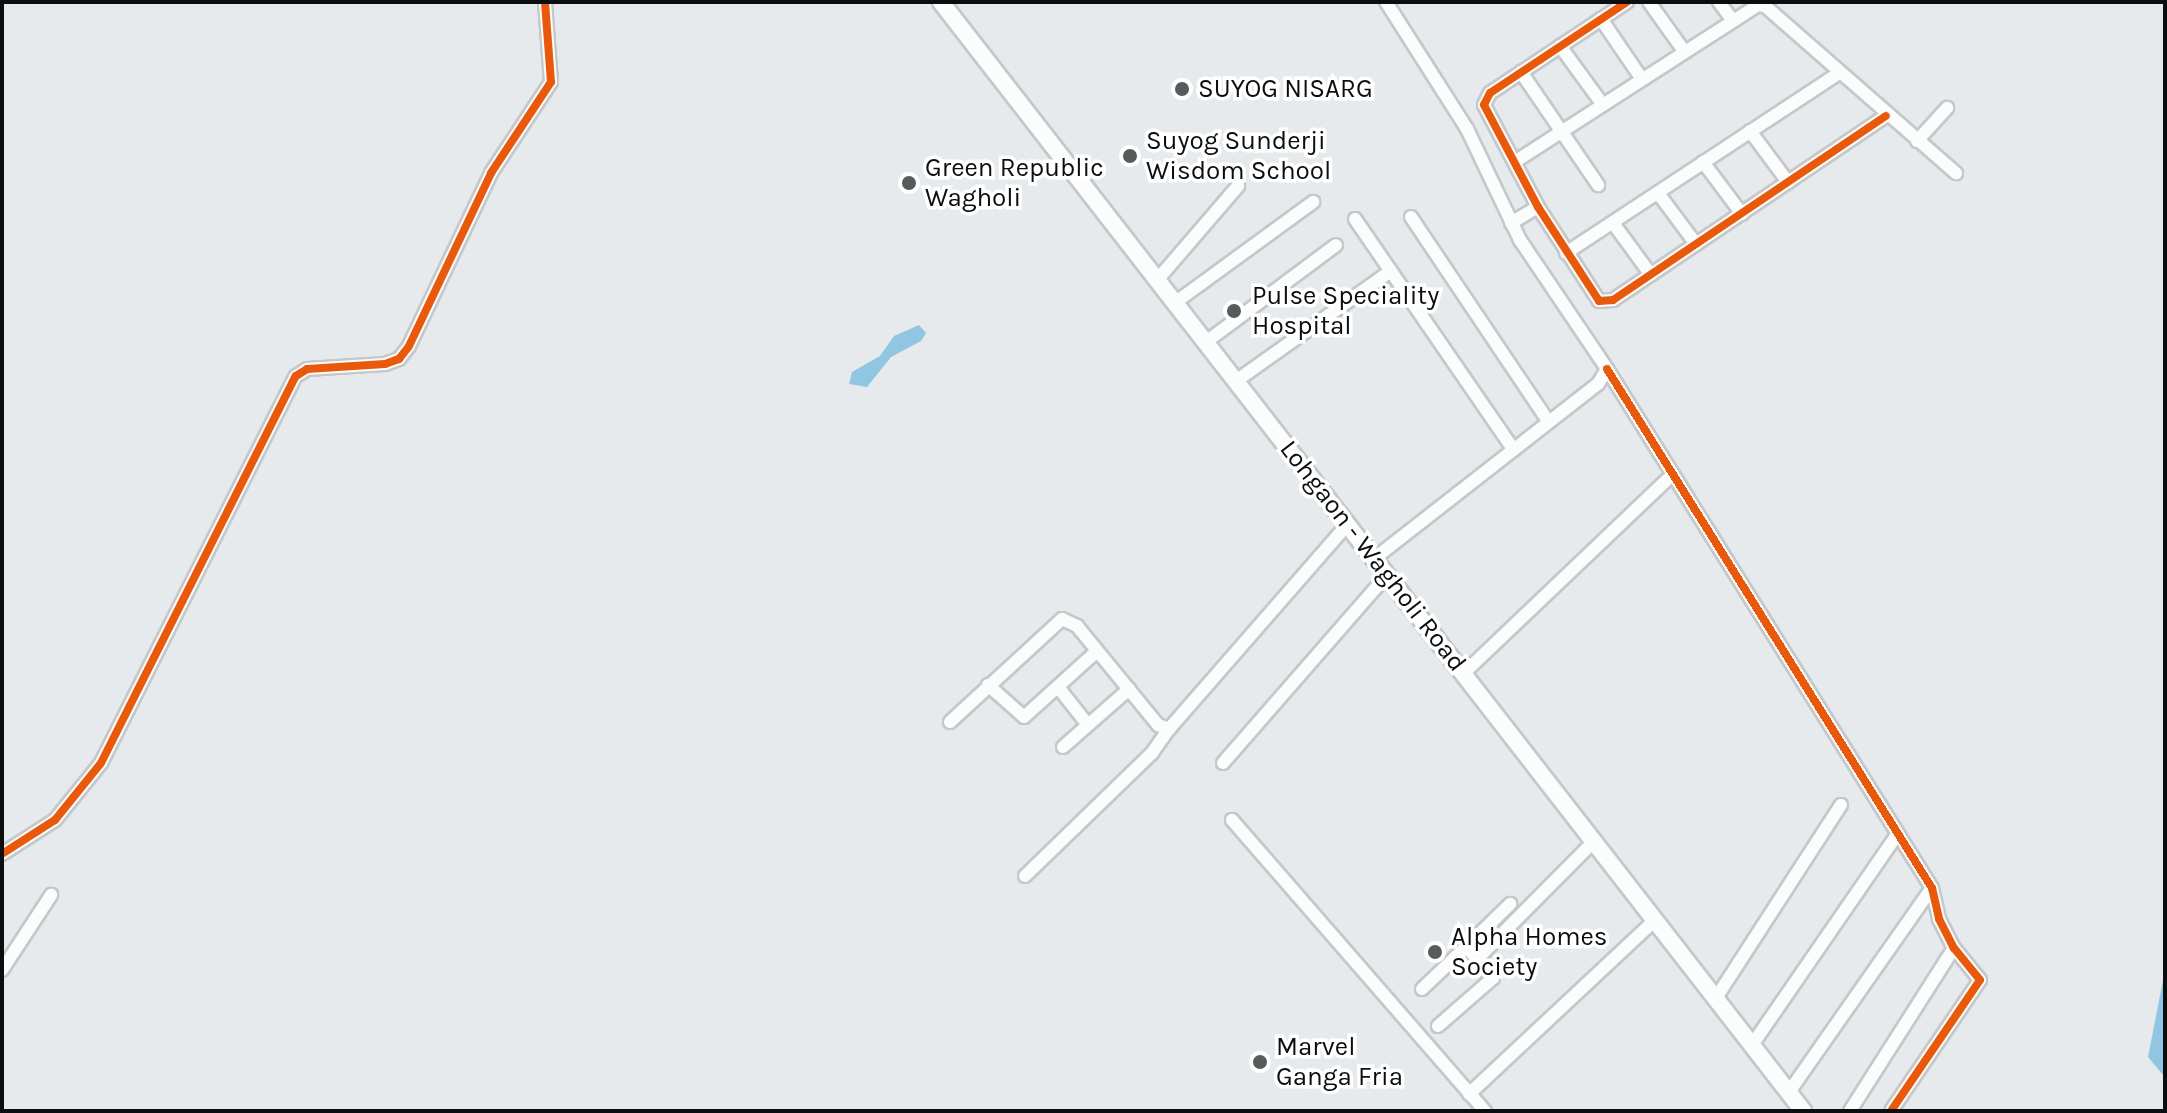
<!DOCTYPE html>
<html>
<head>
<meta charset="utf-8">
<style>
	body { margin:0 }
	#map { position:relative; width:2167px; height:1113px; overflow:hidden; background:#e7eaec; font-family:Karla,sans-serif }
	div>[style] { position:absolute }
	.water>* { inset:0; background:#90c6e1 }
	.roads { filter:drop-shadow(2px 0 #c5c8ca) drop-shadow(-2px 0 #c5c8ca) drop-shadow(0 2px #c5c8ca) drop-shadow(0 -2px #c5c8ca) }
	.minor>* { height:12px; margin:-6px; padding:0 6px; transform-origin:6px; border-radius:6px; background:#fbfcfc }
	.major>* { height:16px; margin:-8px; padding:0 8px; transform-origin:8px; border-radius:8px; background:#fbfcfc }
	.cycleway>* { height:8px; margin:-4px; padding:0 4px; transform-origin:4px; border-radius:4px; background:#e8590c }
	.dots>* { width:22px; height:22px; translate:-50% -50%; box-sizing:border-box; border:4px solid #fff; border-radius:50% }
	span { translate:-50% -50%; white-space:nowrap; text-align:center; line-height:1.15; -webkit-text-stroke:7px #fff; paint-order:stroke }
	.poi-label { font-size:26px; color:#0b0e0f }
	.left { translate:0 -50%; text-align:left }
	.street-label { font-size:26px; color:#0b0e0f }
	.frame { position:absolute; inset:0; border:4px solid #0b0e0f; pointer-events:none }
</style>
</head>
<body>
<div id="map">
	<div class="water">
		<div style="clip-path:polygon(919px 325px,926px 333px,921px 341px,891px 357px,867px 387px,849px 384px,852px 372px,880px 356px,894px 336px)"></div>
		<div style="clip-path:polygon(2165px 970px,2165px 1075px,2163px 1075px,2148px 1057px)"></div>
	</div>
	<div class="roads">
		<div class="minor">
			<div style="left:1627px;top:2px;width:164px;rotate:146.4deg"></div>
			<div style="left:1490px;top:93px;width:13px;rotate:117deg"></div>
			<div style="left:1484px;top:105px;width:115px;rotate:62.1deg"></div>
			<div style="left:1538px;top:207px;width:112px;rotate:57deg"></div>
			<div style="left:1599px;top:301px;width:14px;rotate:-4deg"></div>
			<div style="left:1613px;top:300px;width:329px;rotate:-34deg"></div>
			<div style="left:1649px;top:2px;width:60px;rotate:54.5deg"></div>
			<div style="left:1719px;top:2px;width:21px;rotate:53deg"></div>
			<div style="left:1601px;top:19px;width:73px;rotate:55.7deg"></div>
			<div style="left:1560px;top:46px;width:73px;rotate:53.9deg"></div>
			<div style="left:1521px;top:72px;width:137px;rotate:55.7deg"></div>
			<div style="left:1750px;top:131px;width:64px;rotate:53.3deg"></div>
			<div style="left:1917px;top:141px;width:45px;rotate:-47.7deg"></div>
			<div style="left:1516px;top:161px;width:288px;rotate:-32.8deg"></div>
			<div style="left:1758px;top:5px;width:7px;rotate:8deg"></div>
			<div style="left:1765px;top:6px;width:254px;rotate:41.2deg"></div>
			<div style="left:1703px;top:162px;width:65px;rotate:53.1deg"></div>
			<div style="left:1658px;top:193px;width:64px;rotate:53.3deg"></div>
			<div style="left:1411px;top:217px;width:247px;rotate:56.1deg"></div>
			<div style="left:1355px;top:219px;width:280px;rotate:55.5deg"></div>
			<div style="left:1511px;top:223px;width:31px;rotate:-31deg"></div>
			<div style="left:1613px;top:223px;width:64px;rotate:53.8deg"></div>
			<div style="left:1566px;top:253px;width:327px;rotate:-33.4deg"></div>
			<div style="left:1158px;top:279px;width:123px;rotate:-49.3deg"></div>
			<div style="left:1176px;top:302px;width:170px;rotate:-36.1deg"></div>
			<div style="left:1206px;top:342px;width:162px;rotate:-36.7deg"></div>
			<div style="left:1607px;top:369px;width:612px;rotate:57.95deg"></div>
			<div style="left:1932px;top:888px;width:32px;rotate:77deg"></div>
			<div style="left:1939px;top:919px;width:33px;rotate:63deg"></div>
			<div style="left:1954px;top:948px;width:41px;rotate:50.9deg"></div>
			<div style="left:1980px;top:980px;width:158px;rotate:124.2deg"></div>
			<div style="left:1236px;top:381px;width:190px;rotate:-35.4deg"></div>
			<div style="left:1375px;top:558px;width:283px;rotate:-38deg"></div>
			<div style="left:1598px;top:384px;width:17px;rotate:-59deg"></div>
			<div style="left:1607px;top:369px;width:156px;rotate:-124deg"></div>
			<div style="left:1520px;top:240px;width:123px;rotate:-115.5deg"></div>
			<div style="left:1467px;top:129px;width:151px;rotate:-122.5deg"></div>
			<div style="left:1465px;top:672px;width:287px;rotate:-43.6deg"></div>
			<div style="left:988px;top:685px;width:48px;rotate:41.6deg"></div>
			<div style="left:1024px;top:717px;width:98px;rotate:-42.1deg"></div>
			<div style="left:1058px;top:687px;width:48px;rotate:51.7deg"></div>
			<div style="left:950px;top:722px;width:152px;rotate:-42.6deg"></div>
			<div style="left:1062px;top:619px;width:17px;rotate:25deg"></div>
			<div style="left:1077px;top:626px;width:128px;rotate:50.7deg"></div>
			<div style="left:1158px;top:725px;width:12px;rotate:20deg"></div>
			<div style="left:1169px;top:729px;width:272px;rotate:-48.9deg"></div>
			<div style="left:1063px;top:747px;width:88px;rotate:-41.3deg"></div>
			<div style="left:1223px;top:763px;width:251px;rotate:-48.9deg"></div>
			<div style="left:1232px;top:820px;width:386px;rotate:49deg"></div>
			<div style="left:2px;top:854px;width:63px;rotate:-32.7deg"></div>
			<div style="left:55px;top:820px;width:73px;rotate:-51.1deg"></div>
			<div style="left:101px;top:763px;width:433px;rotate:-63.3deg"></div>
			<div style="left:296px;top:376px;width:13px;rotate:-32deg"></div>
			<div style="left:307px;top:369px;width:78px;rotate:-3.7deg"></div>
			<div style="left:385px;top:364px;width:15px;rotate:-20deg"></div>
			<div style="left:399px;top:359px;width:16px;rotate:-52deg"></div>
			<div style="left:409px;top:346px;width:191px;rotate:-64.6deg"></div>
			<div style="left:491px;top:173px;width:109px;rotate:-56.6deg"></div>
			<div style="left:551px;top:82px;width:80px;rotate:-94.3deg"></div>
			<div style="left:1025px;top:876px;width:177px;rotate:-44.1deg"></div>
			<div style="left:1152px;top:753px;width:29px;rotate:-55deg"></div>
			<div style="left:1466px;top:947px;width:62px;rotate:-44.3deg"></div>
			<div style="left:2px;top:970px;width:90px;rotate:-56.8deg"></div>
			<div style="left:1422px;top:989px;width:61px;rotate:-43.7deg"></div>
			<div style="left:1466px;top:947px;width:16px;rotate:47deg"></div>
			<div style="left:1477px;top:959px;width:166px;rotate:-45.2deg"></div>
			<div style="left:1716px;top:998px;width:230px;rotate:-57.1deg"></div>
			<div style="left:1438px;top:1026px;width:73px;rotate:-41.1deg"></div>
			<div style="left:1493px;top:978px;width:25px;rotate:-130deg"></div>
			<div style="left:1752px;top:1045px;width:257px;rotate:-55.4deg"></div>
			<div style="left:1789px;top:1092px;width:249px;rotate:-55deg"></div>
			<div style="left:1469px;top:1094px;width:255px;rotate:-43.1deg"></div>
			<div style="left:1850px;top:1111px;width:193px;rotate:-57.5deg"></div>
		</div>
		<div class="major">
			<div style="left:941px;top:2px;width:1405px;rotate:52.14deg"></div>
		</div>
	</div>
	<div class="cycleway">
		<div style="left:1627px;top:2px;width:164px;rotate:146.4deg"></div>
		<div style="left:1490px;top:93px;width:13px;rotate:117deg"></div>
		<div style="left:1484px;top:105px;width:115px;rotate:62.1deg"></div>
		<div style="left:1538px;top:207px;width:112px;rotate:57deg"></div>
		<div style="left:1599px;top:301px;width:14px;rotate:-4deg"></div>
		<div style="left:1613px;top:300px;width:329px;rotate:-34deg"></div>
		<div style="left:1607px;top:369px;width:612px;rotate:57.95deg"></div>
		<div style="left:1932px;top:888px;width:32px;rotate:77deg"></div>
		<div style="left:1939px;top:919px;width:33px;rotate:63deg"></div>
		<div style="left:1954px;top:948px;width:41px;rotate:50.9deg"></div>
		<div style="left:1980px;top:980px;width:158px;rotate:124.2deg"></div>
		<div style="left:2px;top:854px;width:63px;rotate:-32.7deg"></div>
		<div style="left:55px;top:820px;width:73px;rotate:-51.1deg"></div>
		<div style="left:101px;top:763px;width:433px;rotate:-63.3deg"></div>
		<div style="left:296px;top:376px;width:13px;rotate:-32deg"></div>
		<div style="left:307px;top:369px;width:78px;rotate:-3.7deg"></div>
		<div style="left:385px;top:364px;width:15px;rotate:-20deg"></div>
		<div style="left:399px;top:359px;width:16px;rotate:-52deg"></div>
		<div style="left:409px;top:346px;width:191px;rotate:-64.6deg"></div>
		<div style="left:491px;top:173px;width:109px;rotate:-56.6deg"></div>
		<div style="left:551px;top:82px;width:80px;rotate:-94.3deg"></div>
	</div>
	<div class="dots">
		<div style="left:1182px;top:89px;background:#585b5c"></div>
		<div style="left:1130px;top:156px;background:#585b5c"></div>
		<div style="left:909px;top:183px;background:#585b5c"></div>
		<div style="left:1234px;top:311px;background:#585b5c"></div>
		<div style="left:1435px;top:952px;background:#585b5c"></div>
		<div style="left:1260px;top:1062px;background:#585b5c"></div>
	</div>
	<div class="poi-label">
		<span class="left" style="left:1198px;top:89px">SUYOG NISARG</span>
		<span class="left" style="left:1146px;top:156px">Suyog Sunderji<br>Wisdom School</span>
		<span class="left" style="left:925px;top:183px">Green Republic<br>Wagholi</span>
		<span class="left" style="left:1252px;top:311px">Pulse Speciality<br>Hospital</span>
		<span class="left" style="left:1451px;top:952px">Alpha Homes<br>Society</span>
		<span class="left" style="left:1276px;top:1062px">Marvel<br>Ganga Fria</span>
	</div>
	<div class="street-label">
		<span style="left:1373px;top:556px;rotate:52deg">Lohgaon - Wagholi Road</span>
	</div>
	<div class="frame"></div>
</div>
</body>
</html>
